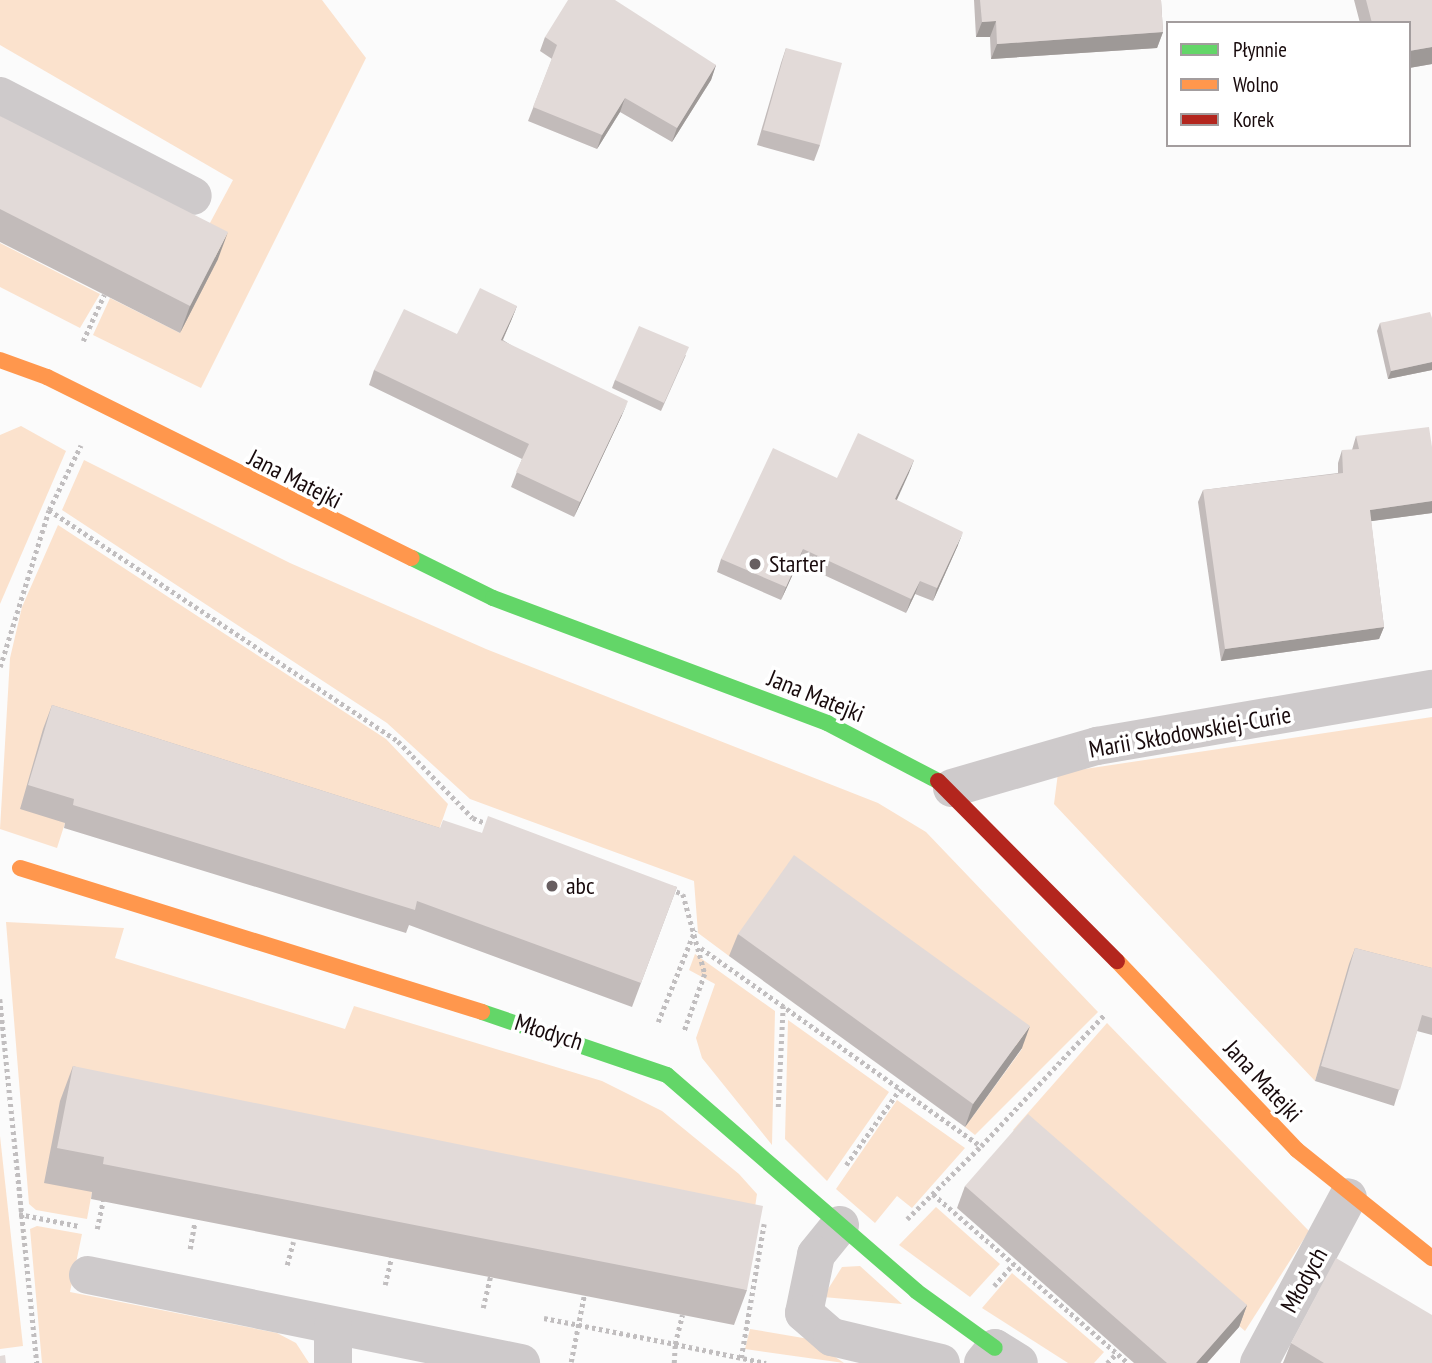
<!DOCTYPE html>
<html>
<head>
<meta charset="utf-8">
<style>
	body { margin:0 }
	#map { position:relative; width:1432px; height:1363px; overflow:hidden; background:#fbfbfb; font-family:"PT Sans Narrow",sans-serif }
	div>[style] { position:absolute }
	.green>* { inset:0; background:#fbe2cd }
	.path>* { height:4.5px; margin-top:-2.25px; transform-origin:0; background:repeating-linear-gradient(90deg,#c1bebf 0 3.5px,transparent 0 7px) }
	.street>* { height:38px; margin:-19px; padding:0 19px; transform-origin:19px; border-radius:19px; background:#cecacb }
	.fast>* { height:16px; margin:-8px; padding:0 8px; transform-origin:8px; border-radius:8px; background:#63d668 }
	.slow>* { height:16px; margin:-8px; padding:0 8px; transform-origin:8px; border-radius:8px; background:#ff974d }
	.jam>* { height:16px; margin:-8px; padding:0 8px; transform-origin:8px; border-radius:8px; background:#b3261e }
	.wall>* { inset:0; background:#c2bbba }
	.shaded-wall>* { inset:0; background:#9e9997 }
	.building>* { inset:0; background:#e2dad8 }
	.dots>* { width:19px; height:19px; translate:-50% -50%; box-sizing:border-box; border:4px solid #fff; border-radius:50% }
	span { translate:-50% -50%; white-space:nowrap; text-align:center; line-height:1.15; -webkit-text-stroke:7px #fff; paint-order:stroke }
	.street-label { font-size:24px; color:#180a0c }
	.poi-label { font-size:24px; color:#180a0c }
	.left { translate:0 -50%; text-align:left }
	.legend { position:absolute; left:1166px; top:21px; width:245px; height:126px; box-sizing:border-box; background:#fff; border:2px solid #a39d9e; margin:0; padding:9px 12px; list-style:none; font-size:21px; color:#180a0c }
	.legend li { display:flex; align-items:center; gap:14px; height:35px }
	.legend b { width:35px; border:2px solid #a39d9e }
</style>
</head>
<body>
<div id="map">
	<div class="green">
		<div style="clip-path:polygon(0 0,322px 0,366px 58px,201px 388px,93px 335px,110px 298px,180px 333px,196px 249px,233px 180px,0 45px)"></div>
		<div style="clip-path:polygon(0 243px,100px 294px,80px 328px,0 287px)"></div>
		<div style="clip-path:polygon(21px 426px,66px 451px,0 604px,0 435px)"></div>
		<div style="clip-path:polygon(84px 460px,290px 563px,486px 649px,878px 803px,926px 832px,1098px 1012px,975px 1135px,965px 1127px,1022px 1049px,729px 956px,698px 933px,694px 881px,470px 799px,387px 723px,62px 510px)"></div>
		<div style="clip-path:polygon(58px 525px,386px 739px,448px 804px,431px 852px,65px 823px,57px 848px,0 829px,10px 658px,22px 607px)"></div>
		<div style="clip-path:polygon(1432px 717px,1432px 984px,1351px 960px,1315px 1081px,1054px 804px,1058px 773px)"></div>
		<div style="clip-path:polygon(6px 922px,124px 928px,115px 958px,345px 1029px,354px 1006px,602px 1081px,662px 1111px,739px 1174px,757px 1194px,750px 1240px,92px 1192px,87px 1219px,36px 1210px,29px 1204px)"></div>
		<div style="clip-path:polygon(695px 954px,775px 1011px,772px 1145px,702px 1058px,696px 1038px,715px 984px,689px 970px)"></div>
		<div style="clip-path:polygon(788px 1020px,889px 1092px,827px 1181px,785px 1139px)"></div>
		<div style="clip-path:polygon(1107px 1023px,1309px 1231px,1245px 1331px,1013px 1130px)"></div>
		<div style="clip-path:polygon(897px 1100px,965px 1148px,912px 1208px,897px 1196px,875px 1223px,836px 1189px)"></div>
		<div style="clip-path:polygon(0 1136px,23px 1346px,0 1349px)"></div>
		<div style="clip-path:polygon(936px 1207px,1000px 1264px,970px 1297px,899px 1245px)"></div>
		<div style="clip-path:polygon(37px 1226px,82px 1234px,70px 1292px,277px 1333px,296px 1343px,309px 1363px,42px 1363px,30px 1229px)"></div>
		<div style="clip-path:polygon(860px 1266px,902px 1304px,823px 1297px,842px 1267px)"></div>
		<div style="clip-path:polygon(1012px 1273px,1104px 1352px,1094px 1363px,1068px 1363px,982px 1308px)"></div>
		<div style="clip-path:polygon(750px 1329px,809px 1339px,844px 1363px,745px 1349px)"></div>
	</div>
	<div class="path">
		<div style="left:83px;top:341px;width:51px;rotate:-65.5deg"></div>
		<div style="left:49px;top:510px;width:419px;rotate:33.5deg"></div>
		<div style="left:398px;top:741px;width:107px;rotate:45.8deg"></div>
		<div style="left:473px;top:818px;width:18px;rotate:22deg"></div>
		<div style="left:0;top:667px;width:164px;rotate:-72.7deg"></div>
		<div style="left:49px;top:510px;width:72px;rotate:-63.8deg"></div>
		<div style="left:670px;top:889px;width:14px;rotate:21deg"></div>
		<div style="left:683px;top:894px;width:83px;rotate:74.6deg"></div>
		<div style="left:705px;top:974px;width:62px;rotate:109.9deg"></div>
		<div style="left:701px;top:948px;width:343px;rotate:35.3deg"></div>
		<div style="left:981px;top:1146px;width:180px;rotate:-46.8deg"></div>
		<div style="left:0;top:999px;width:366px;rotate:84.2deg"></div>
		<div style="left:658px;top:1022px;width:99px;rotate:-68.1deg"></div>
		<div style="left:778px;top:1107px;width:101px;rotate:-87.2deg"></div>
		<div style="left:846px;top:1165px;width:93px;rotate:-54.6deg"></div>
		<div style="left:933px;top:1194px;width:258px;rotate:40.9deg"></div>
		<div style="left:19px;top:1214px;width:61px;rotate:11.3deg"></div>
		<div style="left:907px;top:1219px;width:104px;rotate:-44.6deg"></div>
		<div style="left:97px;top:1229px;width:29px;rotate:-78deg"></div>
		<div style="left:190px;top:1249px;width:27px;rotate:-80deg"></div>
		<div style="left:287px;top:1265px;width:24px;rotate:-75deg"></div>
		<div style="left:385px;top:1285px;width:28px;rotate:-77deg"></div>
		<div style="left:994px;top:1286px;width:29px;rotate:-49deg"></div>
		<div style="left:483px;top:1308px;width:32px;rotate:-77deg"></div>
		<div style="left:544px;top:1318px;width:134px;rotate:11.2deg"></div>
		<div style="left:675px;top:1344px;width:30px;rotate:-76deg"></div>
		<div style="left:741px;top:1358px;width:136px;rotate:-80.3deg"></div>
		<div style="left:571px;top:1362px;width:67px;rotate:-78.9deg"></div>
		<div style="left:674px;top:1363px;width:19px;rotate:-87deg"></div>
		<div style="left:675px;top:1344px;width:93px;rotate:11.8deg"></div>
		<div style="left:1107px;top:1363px;width:14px;rotate:-45deg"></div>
	</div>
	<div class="street">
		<div style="left:0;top:96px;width:217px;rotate:27.4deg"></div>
		<div style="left:952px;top:788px;width:151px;rotate:-16.2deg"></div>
		<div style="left:1097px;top:746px;width:340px;rotate:-9.7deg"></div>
		<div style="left:840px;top:1225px;width:38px;rotate:129deg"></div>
		<div style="left:816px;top:1255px;width:59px;rotate:101.7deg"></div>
		<div style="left:804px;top:1313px;width:37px;rotate:41deg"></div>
		<div style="left:832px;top:1337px;width:112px;rotate:13.4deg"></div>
		<div style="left:88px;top:1275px;width:442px;rotate:11.5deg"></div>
		<div style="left:333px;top:1363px;width:37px;rotate:-90deg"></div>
		<div style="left:983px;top:1363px;width:19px;rotate:-51deg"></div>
		<div style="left:995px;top:1348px;width:28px;rotate:32deg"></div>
		<div style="left:1259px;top:1363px;width:188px;rotate:-61.8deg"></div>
	</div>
	<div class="fast">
		<div style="left:412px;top:558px;width:90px;rotate:26.3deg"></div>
		<div style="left:493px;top:598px;width:357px;rotate:20.5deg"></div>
		<div style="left:827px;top:723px;width:125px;rotate:27.6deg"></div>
		<div style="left:482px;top:1012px;width:195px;rotate:18.8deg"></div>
		<div style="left:667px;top:1075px;width:330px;rotate:40.9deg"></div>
		<div style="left:916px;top:1291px;width:97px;rotate:35.8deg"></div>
	</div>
	<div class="slow">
		<div style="left:0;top:360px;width:50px;rotate:19.9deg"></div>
		<div style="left:47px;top:377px;width:407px;rotate:26.4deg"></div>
		<div style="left:20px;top:868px;width:484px;rotate:17.3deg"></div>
		<div style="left:1117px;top:961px;width:261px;rotate:46.4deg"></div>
		<div style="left:1297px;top:1150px;width:173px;rotate:38.7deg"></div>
	</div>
	<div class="jam">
		<div style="left:938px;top:781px;width:254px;rotate:45.2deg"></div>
	</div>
	<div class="wall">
		<div style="clip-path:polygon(974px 0,1161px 0,1163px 32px,1157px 48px,991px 59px,990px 37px,976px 37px)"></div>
		<div style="clip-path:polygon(1354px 0,1432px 0,1432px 64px,1409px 68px,1409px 23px,1360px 23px)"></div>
		<div style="clip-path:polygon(545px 37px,716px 65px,711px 80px,672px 142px,620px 112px,597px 149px,528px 121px,552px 59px,540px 51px)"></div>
		<div style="clip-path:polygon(786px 48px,820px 145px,814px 161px,757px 145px,781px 63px)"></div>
		<div style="clip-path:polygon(0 116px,218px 259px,180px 333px,0 242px)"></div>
		<div style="clip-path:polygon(517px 306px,503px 340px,622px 415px,574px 517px,511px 487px,522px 459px,369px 385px,374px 370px,457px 334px)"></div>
		<div style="clip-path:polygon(1432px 318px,1432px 370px,1388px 379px,1377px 331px,1380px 323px)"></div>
		<div style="clip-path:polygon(686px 355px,661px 411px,612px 388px,615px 380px)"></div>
		<div style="clip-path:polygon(1356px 436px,1432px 447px,1432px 513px,1371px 521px,1384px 627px,1379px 639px,1221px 661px,1198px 502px,1203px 490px,1338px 473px,1338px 463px,1342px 450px,1352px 450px)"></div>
		<div style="clip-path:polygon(914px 460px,896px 500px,958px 545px,933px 601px,915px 594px,906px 613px,798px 563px,781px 600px,717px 572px,721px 559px,837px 478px)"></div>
		<div style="clip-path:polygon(52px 705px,440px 828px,482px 833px,677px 887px,632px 1007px,409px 925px,406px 933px,64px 828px,65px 823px,20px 809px,43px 729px)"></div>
		<div style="clip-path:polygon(738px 934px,1022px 1048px,965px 1127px,729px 956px)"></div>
		<div style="clip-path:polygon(1355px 948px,1432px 968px,1432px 1035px,1417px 1031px,1394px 1106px,1315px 1081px,1349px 964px)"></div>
		<div style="clip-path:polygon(73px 1066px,747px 1290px,734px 1325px,91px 1199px,92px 1192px,44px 1183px,60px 1101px)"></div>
		<div style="clip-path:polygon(965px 1186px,1247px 1305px,1239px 1327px,1207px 1363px,1134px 1363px,957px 1208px)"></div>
		<div style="clip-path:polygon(1291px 1343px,1432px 1363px,1283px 1363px)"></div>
	</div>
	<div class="shaded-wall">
		<div style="clip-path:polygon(996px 21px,990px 37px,976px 37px,982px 22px)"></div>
		<div style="clip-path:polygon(1163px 32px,1157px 48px,991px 59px,997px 44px)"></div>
		<div style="clip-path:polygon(1432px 47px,1432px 64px,1409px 68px,1409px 51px)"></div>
		<div style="clip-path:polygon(716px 65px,711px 80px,672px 142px,677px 128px)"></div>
		<div style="clip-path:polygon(625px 98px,620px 112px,597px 149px,602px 135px)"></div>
		<div style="clip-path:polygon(228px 232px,218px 259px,180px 333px,190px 306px)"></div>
		<div style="clip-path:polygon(517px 306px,511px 321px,496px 354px,501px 340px)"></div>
		<div style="clip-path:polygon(1432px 362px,1432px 370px,1388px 379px,1391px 371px)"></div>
		<div style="clip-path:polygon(628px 401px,622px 415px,574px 517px,580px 502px)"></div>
		<div style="clip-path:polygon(914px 460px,909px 473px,891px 513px,895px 499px)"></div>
		<div style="clip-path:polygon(1432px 501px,1432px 513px,1365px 522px,1370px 510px)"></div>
		<div style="clip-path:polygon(963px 532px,958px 545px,933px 601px,937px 588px)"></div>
		<div style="clip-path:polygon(803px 549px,798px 563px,781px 600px,786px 587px)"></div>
		<div style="clip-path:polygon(920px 581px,915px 594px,906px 613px,911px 599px)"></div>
		<div style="clip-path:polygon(1384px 627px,1379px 639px,1221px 661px,1225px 649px)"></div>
		<div style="clip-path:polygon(1030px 1026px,1022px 1048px,965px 1127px,973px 1104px)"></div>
		<div style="clip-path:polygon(1247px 1305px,1239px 1327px,1207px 1363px,1196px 1363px)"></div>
	</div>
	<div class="building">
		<div style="clip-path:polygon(568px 0,615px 0,716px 65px,677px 128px,625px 98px,602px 135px,533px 107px,557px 45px,545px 37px)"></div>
		<div style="clip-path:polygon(980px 0,1161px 0,1163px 32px,997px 44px,996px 21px,982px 22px)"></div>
		<div style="clip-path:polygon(1366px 0,1432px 0,1432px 47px,1409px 51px,1409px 23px,1372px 23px)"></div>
		<div style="clip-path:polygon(786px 48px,842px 63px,820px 145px,763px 130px)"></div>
		<div style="clip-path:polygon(0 116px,228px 232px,190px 306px,0 209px)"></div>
		<div style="clip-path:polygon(480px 288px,517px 306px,501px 340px,628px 401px,580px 502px,516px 472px,529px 444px,374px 370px,404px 309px,457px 334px)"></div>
		<div style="clip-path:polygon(1430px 312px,1432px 318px,1432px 362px,1391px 371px,1380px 323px)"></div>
		<div style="clip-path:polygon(639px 326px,689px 347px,664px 403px,615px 380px)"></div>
		<div style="clip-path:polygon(1429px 427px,1432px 447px,1432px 501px,1370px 510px,1384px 627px,1225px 649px,1203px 490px,1343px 473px,1342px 450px,1359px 449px,1356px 436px)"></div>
		<div style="clip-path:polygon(858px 433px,914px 460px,895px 499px,963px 532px,937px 588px,920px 581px,911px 599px,803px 549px,786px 587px,721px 559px,773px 448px,837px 478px)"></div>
		<div style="clip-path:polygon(52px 705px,440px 828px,443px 820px,482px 833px,488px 816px,677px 887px,641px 983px,417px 901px,415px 910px,73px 805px,74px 799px,28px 785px)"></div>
		<div style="clip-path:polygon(794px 855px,1030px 1026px,973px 1104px,738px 934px)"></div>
		<div style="clip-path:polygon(1355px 948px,1432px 968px,1432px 1018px,1422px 1015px,1400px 1090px,1321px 1066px)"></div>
		<div style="clip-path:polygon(73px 1066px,763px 1206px,747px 1290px,103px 1164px,104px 1157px,57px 1148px)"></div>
		<div style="clip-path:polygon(1028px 1114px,1247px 1305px,1196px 1363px,1167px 1363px,965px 1186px)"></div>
		<div style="clip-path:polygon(1336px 1258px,1432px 1315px,1432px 1363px,1324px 1363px,1291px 1343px)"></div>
		<div style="clip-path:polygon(5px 1355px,6px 1363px,0 1363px,0 1356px)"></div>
	</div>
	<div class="dots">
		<div style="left:755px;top:564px;background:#675e60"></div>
		<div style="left:552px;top:886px;background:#675e60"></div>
	</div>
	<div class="street-label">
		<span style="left:295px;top:479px;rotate:27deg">Jana Matejki</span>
		<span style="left:816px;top:696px;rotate:22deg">Jana Matejki</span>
		<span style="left:1190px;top:732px;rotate:-10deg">Marii Skłodowskiej-Curie</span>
		<span style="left:549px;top:1032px;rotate:18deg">Młodych</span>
		<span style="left:1263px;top:1081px;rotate:47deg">Jana Matejki</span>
		<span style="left:1304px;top:1280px;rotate:-61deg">Młodych</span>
	</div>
	<div class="poi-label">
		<span class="left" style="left:769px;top:564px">Starter</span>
		<span class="left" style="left:566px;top:886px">abc</span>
	</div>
	<ul class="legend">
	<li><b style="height:9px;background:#63d668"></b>Płynnie</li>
	<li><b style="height:9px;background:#ff974d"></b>Wolno</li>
	<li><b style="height:9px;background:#b3261e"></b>Korek</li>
	</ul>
</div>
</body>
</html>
